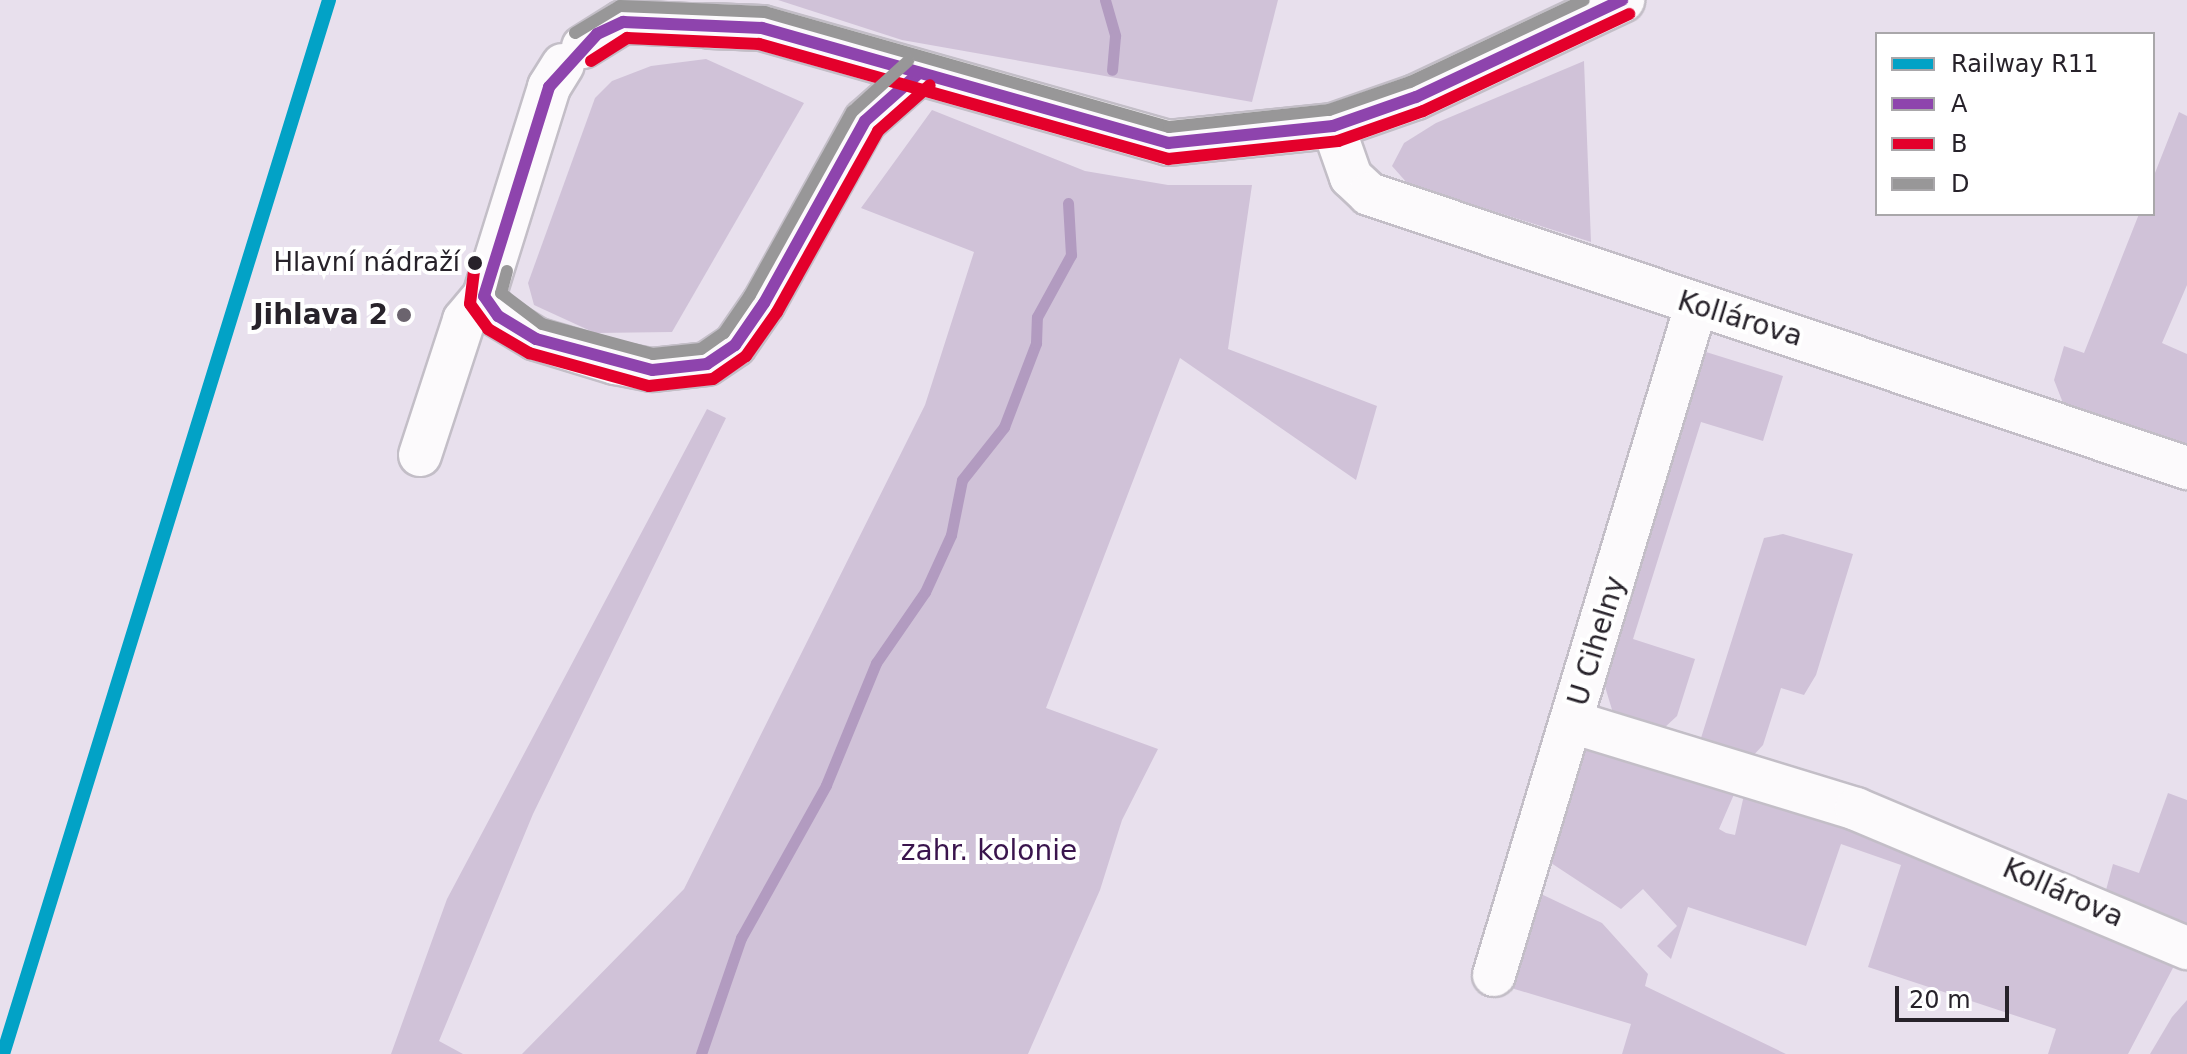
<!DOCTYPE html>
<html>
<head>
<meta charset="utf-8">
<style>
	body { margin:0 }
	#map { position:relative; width:2187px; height:1054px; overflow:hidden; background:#e8e0ed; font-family:"DejaVu Sans",sans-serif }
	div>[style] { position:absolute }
	.green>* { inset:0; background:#d0c2d8 }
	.stream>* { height:11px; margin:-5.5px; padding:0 5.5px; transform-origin:5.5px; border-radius:5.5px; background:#b29bc0 }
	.roads { filter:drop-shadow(2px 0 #c3bec7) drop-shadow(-2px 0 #c3bec7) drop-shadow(0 2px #c3bec7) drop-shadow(0 -2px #c3bec7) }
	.street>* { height:42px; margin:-21px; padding:0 21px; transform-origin:21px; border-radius:21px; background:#fcfafc }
	.secondary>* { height:44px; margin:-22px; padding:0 22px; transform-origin:22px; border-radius:22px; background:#fcfafc }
	.bus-1>* { height:12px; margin:-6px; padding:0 6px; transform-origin:6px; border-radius:6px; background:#8e44ad }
	.bus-2>* { height:12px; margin:-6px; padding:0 6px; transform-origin:6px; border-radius:6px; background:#e4002b }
	.bus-3>* { height:12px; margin:-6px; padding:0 6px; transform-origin:6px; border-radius:6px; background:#989798 }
	.rail-1>* { height:14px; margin:-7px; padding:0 7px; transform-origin:7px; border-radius:7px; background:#02a2c6 }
	.dots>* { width:22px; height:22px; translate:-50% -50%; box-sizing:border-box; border:4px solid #fff; border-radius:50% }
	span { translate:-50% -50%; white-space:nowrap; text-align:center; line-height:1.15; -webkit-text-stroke:8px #fff; paint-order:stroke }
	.bus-label { font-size:26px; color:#27222a }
	.right { translate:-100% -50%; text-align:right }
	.poi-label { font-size:28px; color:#27222a; font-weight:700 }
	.street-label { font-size:28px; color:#27222a }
	.park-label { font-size:28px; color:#3a144d }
	.legend { position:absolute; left:1875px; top:32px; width:280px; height:184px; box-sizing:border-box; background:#fff; border:2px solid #a9a7aa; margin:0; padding:10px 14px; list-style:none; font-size:24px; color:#27222a }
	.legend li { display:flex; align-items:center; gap:16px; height:40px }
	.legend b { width:40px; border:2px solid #a9a7aa }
	.scale { position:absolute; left:1895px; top:986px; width:114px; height:36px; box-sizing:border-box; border:4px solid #27222a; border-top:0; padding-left:10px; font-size:24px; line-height:28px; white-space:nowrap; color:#27222a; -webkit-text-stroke:6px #fff; paint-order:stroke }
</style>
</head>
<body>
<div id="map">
	<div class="green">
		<div style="clip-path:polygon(778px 0,1278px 0,1252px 102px,902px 40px)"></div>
		<div style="clip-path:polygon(706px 59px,804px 103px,672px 332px,595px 333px,534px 305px,528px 283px,595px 98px,612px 81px,651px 66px)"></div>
		<div style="clip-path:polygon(1584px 61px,1591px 242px,1408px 184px,1392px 166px,1404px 143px,1436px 123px)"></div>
		<div style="clip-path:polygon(932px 110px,1085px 171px,1168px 185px,1252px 185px,1228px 349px,1377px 406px,1356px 480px,1180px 358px,1046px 708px,1158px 749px,1122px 820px,1100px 890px,1028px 1054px,522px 1054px,684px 889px,925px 405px,974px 252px,861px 208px)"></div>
		<div style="clip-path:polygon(2179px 112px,2187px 116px,2187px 285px,2162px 343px,2187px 354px,2187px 448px,2063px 403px,2054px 380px,2064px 346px,2084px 353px,2139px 214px,2153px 214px,2153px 178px)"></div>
		<div style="clip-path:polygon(1706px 352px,1783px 376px,1763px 441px,1701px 422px,1633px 639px,1695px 659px,1677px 716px,1663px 729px,1613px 713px,1603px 680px)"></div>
		<div style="clip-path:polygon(707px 409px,726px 418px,533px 814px,439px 1041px,463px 1054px,391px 1054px,447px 899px)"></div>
		<div style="clip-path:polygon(1783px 534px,1853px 554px,1816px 675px,1804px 695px,1781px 688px,1763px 745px,1750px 759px,1709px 751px,1701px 738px,1764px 538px)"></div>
		<div style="clip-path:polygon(1586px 746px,1735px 792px,1719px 829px,1726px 833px,1735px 835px,1744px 795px,1908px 849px,2175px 964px,2128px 1054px,2048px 1054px,2056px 1029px,1868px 967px,1901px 865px,1841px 844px,1806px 946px,1688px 907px,1671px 959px,1657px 946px,1677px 926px,1643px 889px,1621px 909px,1548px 861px)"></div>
		<div style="clip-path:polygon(2168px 793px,2187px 800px,2187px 939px,2106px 890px,2113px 864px,2139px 873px)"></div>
		<div style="clip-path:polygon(1539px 893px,1602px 923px,1648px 974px,1645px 986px,1786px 1054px,1622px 1054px,1631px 1024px,1508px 987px)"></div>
		<div style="clip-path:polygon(2187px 1000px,2187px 1054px,2150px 1054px,2172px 1017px)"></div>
	</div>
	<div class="stream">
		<div style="left:1105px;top:0;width:37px;rotate:74deg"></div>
		<div style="left:1115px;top:36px;width:34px;rotate:95deg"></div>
		<div style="left:701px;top:1054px;width:123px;rotate:-71deg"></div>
		<div style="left:741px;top:938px;width:175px;rotate:-60.9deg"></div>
		<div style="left:826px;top:785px;width:132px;rotate:-67.7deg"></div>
		<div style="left:876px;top:663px;width:86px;rotate:-55.4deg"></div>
		<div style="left:925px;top:592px;width:63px;rotate:-65.5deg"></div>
		<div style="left:951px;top:535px;width:56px;rotate:-78.7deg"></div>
		<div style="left:962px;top:480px;width:68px;rotate:-51.6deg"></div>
		<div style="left:1004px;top:427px;width:90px;rotate:-69.1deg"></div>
		<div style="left:1036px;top:343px;width:26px;rotate:-88deg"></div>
		<div style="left:1037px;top:317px;width:71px;rotate:-61.3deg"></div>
		<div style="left:1071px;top:255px;width:52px;rotate:-93.3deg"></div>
	</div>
	<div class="roads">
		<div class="street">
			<div style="left:583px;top:47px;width:47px;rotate:-32deg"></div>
			<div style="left:623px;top:22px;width:87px;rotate:2.6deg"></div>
			<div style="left:1333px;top:126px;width:54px;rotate:70.6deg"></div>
			<div style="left:1351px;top:177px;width:25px;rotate:43deg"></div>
			<div style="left:1369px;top:194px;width:863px;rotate:18.52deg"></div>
			<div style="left:484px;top:296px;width:24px;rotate:55deg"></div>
			<div style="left:498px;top:316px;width:44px;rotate:31.2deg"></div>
			<div style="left:536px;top:339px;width:83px;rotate:16.9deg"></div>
			<div style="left:615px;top:363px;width:38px;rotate:11deg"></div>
			<div style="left:652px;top:370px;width:55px;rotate:-6.2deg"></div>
			<div style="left:707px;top:364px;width:34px;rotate:-34deg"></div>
			<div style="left:735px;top:345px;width:51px;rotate:-55.4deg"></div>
			<div style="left:764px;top:303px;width:208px;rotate:-61deg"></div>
			<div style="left:865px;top:121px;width:72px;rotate:-41.6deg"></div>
			<div style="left:420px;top:455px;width:142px;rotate:-71.9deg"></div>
			<div style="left:464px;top:320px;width:31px;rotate:-50deg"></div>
			<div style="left:484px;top:296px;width:219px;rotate:-72.7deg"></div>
			<div style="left:549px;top:87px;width:26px;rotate:-58deg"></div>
			<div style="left:1572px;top:722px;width:297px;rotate:17deg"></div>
			<div style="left:1856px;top:809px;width:359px;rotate:22.8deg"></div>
			<div style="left:1494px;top:975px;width:699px;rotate:-73.2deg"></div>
		</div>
		<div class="secondary">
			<div style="left:710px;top:26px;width:52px;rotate:2.2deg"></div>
			<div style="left:762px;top:28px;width:422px;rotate:15.8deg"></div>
			<div style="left:1168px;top:143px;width:166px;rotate:-5.9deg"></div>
			<div style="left:1333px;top:126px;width:88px;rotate:-19.3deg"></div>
			<div style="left:1416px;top:97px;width:228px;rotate:-25.2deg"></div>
		</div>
	</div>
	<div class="bus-1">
		<div style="left:919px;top:73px;width:72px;rotate:138.4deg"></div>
		<div style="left:865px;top:121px;width:208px;rotate:119deg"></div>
		<div style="left:764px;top:303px;width:51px;rotate:124.6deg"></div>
		<div style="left:735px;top:345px;width:34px;rotate:146deg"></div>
		<div style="left:707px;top:364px;width:55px;rotate:173.8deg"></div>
		<div style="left:652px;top:370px;width:120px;rotate:-165deg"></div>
		<div style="left:536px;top:339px;width:44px;rotate:-148.8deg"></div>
		<div style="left:498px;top:316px;width:24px;rotate:-125deg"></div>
		<div style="left:484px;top:296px;width:219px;rotate:-72.7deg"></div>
		<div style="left:549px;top:87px;width:72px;rotate:-47.8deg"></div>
		<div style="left:597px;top:34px;width:29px;rotate:-25deg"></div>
		<div style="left:623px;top:22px;width:139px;rotate:2.5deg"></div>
		<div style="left:762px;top:28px;width:422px;rotate:15.8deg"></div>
		<div style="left:1168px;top:143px;width:166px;rotate:-5.9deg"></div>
		<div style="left:1333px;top:126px;width:88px;rotate:-19.3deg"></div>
		<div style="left:1416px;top:97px;width:228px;rotate:-25.2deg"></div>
	</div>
	<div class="bus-2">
		<div style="left:591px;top:61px;width:43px;rotate:-32.6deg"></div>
		<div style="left:627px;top:38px;width:132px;rotate:2.6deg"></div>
		<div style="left:759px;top:44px;width:425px;rotate:15.7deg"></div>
		<div style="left:1168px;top:159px;width:171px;rotate:-6deg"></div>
		<div style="left:1338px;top:141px;width:90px;rotate:-19.4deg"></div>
		<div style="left:1423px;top:111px;width:228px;rotate:-25.2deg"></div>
		<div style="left:475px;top:263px;width:41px;rotate:97deg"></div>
		<div style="left:470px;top:304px;width:31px;rotate:54deg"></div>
		<div style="left:488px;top:329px;width:48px;rotate:30.3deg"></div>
		<div style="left:529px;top:353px;width:124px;rotate:15.4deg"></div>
		<div style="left:649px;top:386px;width:64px;rotate:-6.2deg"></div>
		<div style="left:713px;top:379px;width:40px;rotate:-34.9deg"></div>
		<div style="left:746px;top:356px;width:54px;rotate:-54.8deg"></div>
		<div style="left:777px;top:312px;width:207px;rotate:-60.8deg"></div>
		<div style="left:878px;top:131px;width:69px;rotate:-41.5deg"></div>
	</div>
	<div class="bus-3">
		<div style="left:575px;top:33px;width:52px;rotate:-31deg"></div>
		<div style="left:620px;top:6px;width:145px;rotate:2.4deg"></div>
		<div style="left:765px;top:12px;width:420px;rotate:15.9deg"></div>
		<div style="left:1169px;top:127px;width:161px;rotate:-6.1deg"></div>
		<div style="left:1329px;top:110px;width:86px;rotate:-19.1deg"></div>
		<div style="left:1410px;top:82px;width:192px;rotate:-25.2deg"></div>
		<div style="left:507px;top:271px;width:23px;rotate:105deg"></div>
		<div style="left:501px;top:293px;width:51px;rotate:37.1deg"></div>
		<div style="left:542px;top:324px;width:115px;rotate:15.1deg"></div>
		<div style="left:653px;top:354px;width:48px;rotate:-5.9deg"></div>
		<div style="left:701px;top:349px;width:28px;rotate:-35deg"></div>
		<div style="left:724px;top:333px;width:46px;rotate:-55.6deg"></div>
		<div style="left:750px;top:295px;width:210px;rotate:-60.9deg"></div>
		<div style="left:852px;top:112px;width:76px;rotate:-42.3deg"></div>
	</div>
	<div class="rail-1">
		<div style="left:3px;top:1054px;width:1103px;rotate:-72.81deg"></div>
	</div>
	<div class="dots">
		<div style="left:475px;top:263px;background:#27222a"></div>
		<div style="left:404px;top:315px;background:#6b646e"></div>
	</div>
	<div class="bus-label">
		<span class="right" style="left:460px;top:263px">Hlavní nádraží</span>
	</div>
	<div class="poi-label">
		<span class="right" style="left:388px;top:315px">Jihlava 2</span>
	</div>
	<div class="street-label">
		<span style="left:1740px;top:319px;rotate:17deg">Kollárova</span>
		<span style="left:1597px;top:641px;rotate:-73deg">U Cihelny</span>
		<span style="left:2063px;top:893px;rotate:24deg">Kollárova</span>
	</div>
	<div class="park-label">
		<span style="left:989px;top:851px">zahr. kolonie</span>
	</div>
	<ul class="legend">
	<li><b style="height:10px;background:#02a2c6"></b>Railway R11</li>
	<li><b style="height:10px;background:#8e44ad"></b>A</li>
	<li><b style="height:10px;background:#e4002b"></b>B</li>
	<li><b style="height:10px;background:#989798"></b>D</li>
	</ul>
	<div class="scale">20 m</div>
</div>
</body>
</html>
